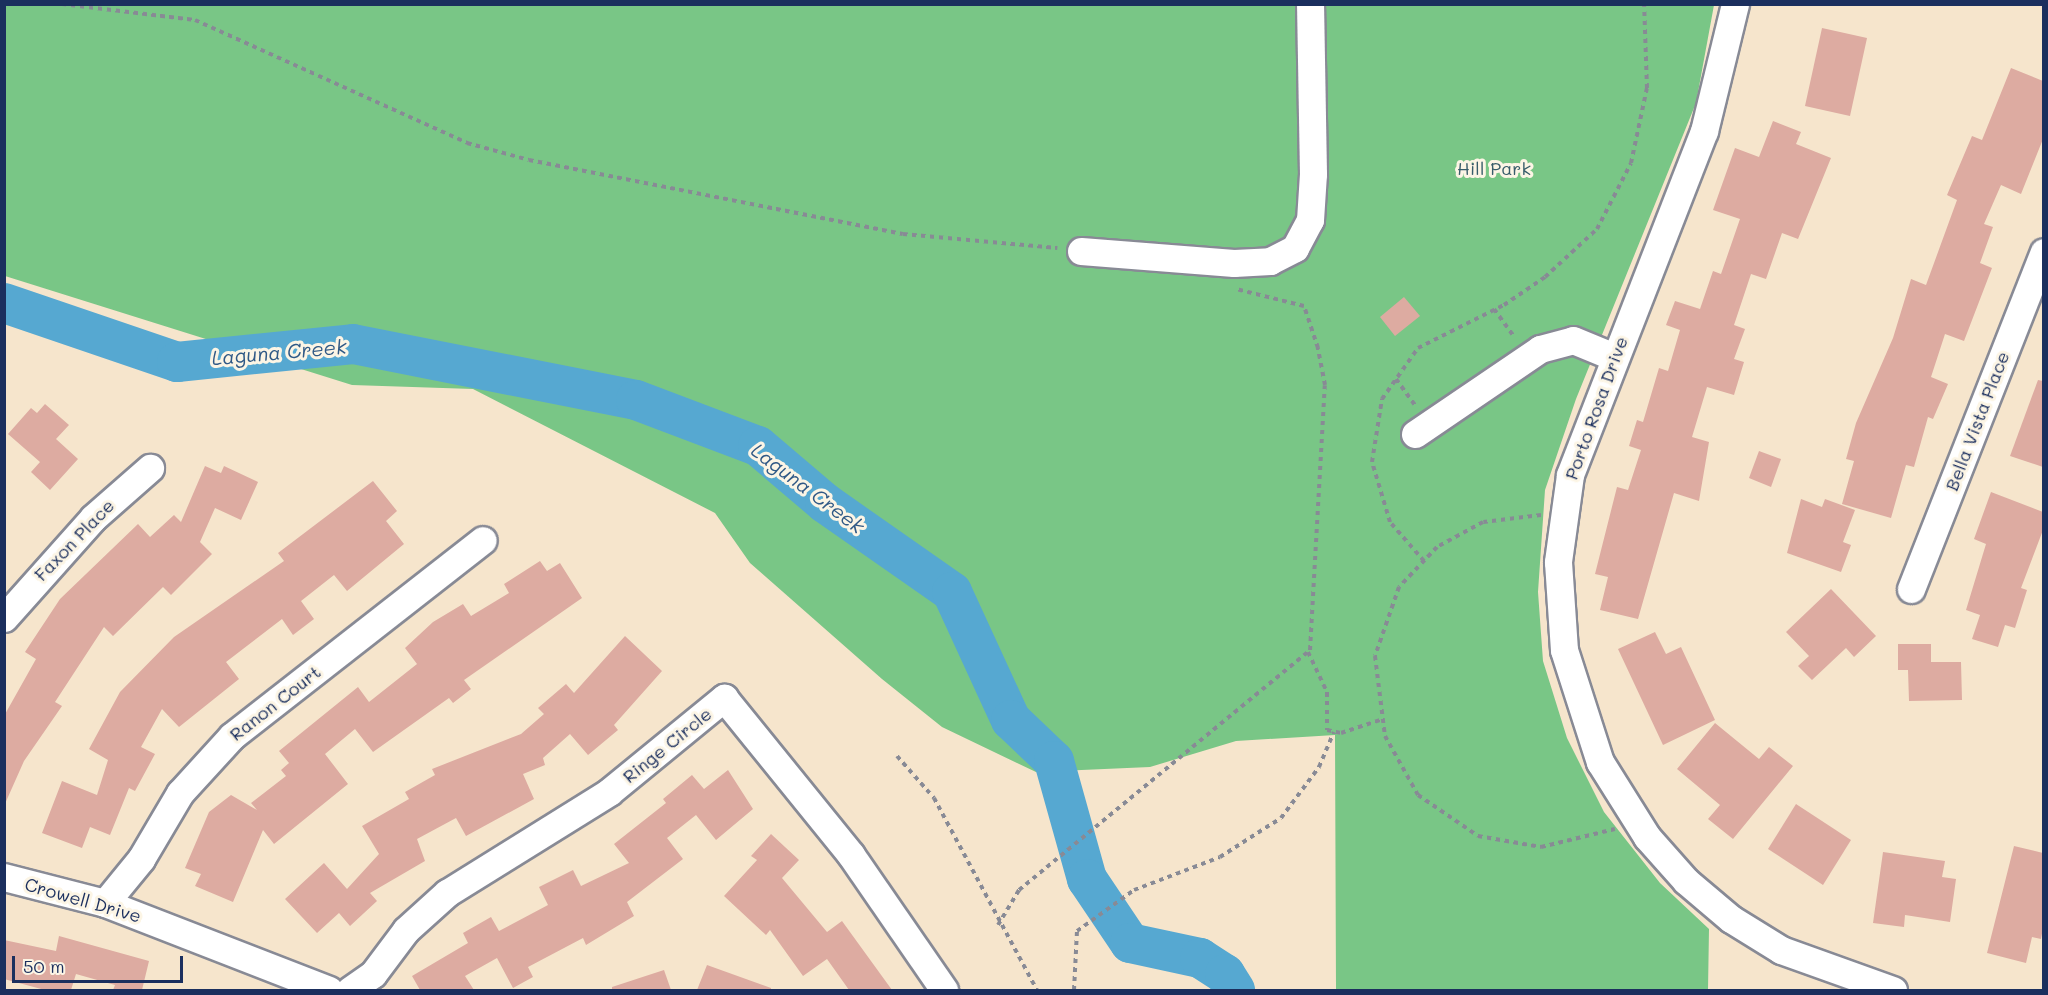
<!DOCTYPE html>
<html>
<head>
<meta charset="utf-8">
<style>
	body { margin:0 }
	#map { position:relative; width:2048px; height:995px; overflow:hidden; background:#f6e5cc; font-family:Mali,sans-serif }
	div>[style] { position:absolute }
	.green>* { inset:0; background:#79c686 }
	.river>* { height:40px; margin:-20px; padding:0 20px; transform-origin:20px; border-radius:20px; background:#56a8d1 }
	.building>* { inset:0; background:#ddaba1 }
	.path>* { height:4px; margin-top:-2px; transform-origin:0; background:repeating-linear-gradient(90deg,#888a95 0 4.5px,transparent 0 9px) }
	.roads { filter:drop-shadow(2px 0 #888a95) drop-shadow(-2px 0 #888a95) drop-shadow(0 2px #888a95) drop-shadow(0 -2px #888a95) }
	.minor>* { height:27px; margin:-13.5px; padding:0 13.5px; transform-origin:13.5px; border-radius:13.5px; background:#fff }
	span { translate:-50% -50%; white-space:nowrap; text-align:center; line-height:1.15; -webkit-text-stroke:6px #fcf5e5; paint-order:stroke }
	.park-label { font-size:18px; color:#375c6a }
	.street-label { font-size:18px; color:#1b2f5e }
	.water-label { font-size:20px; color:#305986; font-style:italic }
	.frame { position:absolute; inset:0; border:6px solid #1b2f5e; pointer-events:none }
	.scale { position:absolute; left:12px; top:956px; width:171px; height:27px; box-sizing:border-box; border:3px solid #1b2f5e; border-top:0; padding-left:8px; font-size:18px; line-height:21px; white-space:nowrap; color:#1b2f5e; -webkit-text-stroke:4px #fcf5e5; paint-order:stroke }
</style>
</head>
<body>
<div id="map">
	<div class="green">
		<div style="clip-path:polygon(5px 5px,1714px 5px,1696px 103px,1576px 399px,1545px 490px,1538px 592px,1543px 661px,1567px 738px,1604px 812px,1660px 883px,1709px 929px,1708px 990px,1336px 990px,1335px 735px,1236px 741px,1150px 767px,1036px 772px,942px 727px,882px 679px,750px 563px,715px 513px,473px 389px,352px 385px,5px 276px)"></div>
	</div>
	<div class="river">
		<div style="left:4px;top:303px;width:183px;rotate:18.8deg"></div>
		<div style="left:177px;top:362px;width:177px;rotate:-5.8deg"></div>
		<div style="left:353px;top:344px;width:288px;rotate:11.2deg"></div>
		<div style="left:636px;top:400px;width:130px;rotate:20.7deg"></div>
		<div style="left:758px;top:446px;width:88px;rotate:40.4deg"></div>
		<div style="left:825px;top:503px;width:155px;rotate:35deg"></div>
		<div style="left:952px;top:592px;width:141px;rotate:65.3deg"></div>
		<div style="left:1011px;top:720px;width:59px;rotate:43.6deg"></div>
		<div style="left:1054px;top:761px;width:123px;rotate:74.4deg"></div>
		<div style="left:1087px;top:879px;width:77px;rotate:56.1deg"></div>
		<div style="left:1130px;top:943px;width:72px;rotate:12.1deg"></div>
		<div style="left:1200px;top:958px;width:30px;rotate:33deg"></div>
		<div style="left:1225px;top:974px;width:19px;rotate:58deg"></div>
	</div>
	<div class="building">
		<div style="clip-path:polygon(1822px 28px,1867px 38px,1850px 116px,1805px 106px)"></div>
		<div style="clip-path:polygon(2011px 68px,2043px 81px,2043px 139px,2021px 194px,2001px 185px,1984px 224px,1993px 227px,1980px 263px,1992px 268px,1964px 341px,1945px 334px,1931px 377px,1948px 384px,1933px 419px,1928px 417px,1914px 467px,1906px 465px,1891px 518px,1842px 504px,1854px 461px,1846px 459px,1856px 423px,1893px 338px,1911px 279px,1926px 285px,1957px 200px,1947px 195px,1972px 136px,1982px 140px)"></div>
		<div style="clip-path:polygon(1773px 121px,1801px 132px,1796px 144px,1831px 158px,1798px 239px,1782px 233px,1766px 279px,1751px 274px,1734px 325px,1745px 329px,1734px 359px,1744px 362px,1734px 395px,1707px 387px,1692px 437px,1709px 442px,1699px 501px,1674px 493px,1638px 619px,1600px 610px,1608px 577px,1595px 574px,1617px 487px,1628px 490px,1641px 450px,1629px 446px,1637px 420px,1643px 422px,1659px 368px,1668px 371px,1680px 330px,1666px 325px,1675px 301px,1700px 309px,1713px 271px,1721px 274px,1740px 219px,1713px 210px,1735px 148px,1759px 157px)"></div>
		<div style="clip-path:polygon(1404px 297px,1420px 316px,1395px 336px,1380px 317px)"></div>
		<div style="clip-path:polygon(2038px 380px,2043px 381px,2043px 467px,2010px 456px)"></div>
		<div style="clip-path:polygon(45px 404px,69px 425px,56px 439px,78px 459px,50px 490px,31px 472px,40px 462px,8px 434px,31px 408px,37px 413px)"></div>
		<div style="clip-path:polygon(1759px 451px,1781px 459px,1771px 487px,1749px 478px)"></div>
		<div style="clip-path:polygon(205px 466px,221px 473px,224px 466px,258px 482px,241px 520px,215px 508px,200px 542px,212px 554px,171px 595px,163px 587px,113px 636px,104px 627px,55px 702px,62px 706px,24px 761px,4px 806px,4px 716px,36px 659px,25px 652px,60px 599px,138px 524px,150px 537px,174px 515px,181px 522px)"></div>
		<div style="clip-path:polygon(373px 481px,397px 511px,386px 521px,404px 544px,347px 591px,334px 575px,301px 601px,314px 619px,293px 635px,282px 619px,226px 662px,239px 679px,179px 727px,162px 709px,141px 747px,155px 754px,135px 791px,129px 788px,110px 835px,90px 827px,82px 848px,42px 833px,62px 781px,97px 795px,108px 760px,89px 749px,120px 692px,174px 637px,284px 561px,278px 553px)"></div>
		<div style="clip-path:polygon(1991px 492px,2043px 512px,2043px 530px,2021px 588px,2027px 590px,2015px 628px,2005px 625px,1998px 647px,1972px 639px,1980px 615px,1966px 610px,1986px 544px,1974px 539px)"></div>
		<div style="clip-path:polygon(1801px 499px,1822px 507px,1825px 499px,1855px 510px,1843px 542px,1851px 545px,1841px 572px,1787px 553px)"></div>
		<div style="clip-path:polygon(540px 561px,547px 571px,560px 563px,582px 598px,464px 680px,471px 689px,453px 703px,449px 698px,373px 752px,355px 729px,325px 754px,348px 784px,274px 844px,263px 830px,233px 902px,195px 886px,201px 874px,185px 868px,209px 812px,231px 795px,257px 810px,251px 803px,286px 776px,281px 770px,289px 763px,279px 751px,358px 687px,369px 702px,417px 664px,405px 648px,433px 622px,463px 604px,471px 616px,509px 593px,504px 584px)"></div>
		<div style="clip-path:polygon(1831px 589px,1876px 636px,1854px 657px,1846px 648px,1812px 680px,1798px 666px,1809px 656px,1786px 632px)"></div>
		<div style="clip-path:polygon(1655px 632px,1666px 654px,1681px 647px,1715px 720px,1663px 745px,1618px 649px)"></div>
		<div style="clip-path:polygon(625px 636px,662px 671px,614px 725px,618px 730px,588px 755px,570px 734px,543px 758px,545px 765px,523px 774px,534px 799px,466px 836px,456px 818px,417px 839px,425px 861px,370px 893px,377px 901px,350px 926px,339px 913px,317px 933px,285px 899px,324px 863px,347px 889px,379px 854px,362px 826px,409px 799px,405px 792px,435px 775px,432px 769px,521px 734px,544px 714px,538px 708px,566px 684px,574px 693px)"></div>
		<div style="clip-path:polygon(1898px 644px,1931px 644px,1931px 662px,1961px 662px,1962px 700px,1909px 701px,1908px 670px,1898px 670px)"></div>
		<div style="clip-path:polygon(1715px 723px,1759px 759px,1769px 747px,1793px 766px,1733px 839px,1708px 819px,1720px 805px,1677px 769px)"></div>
		<div style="clip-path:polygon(728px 770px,753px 809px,716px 840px,696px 815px,667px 838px,683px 859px,627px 902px,634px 916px,586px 945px,583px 938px,528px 967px,533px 977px,513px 988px,497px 958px,465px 976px,474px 990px,420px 990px,412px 976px,468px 943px,463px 933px,491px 917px,499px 931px,548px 905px,539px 887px,573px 870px,581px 886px,629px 863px,614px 844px,666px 803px,663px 799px,692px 775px,704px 789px)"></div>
		<div style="clip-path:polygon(1796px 804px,1851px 840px,1823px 885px,1768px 849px)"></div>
		<div style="clip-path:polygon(771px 834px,799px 860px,782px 878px,827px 932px,842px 921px,892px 990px,849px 990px,827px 959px,803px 976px,770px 930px,766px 935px,724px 896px,757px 860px,751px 856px)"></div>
		<div style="clip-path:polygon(2014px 846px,2043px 853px,2043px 928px,2041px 939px,2032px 937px,2026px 963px,1987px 953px)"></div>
		<div style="clip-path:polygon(1883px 852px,1945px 861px,1942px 877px,1956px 879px,1950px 922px,1905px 915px,1904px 927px,1873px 923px)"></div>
		<div style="clip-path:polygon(59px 936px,149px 961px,142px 990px,113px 990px,115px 985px,76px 974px,71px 990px,45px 990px,4px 979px,4px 940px,56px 951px)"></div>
		<div style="clip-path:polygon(707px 965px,771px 988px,771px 990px,697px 990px)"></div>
		<div style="clip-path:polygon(664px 970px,671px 990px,612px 990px,612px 987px)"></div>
	</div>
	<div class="path">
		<div style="left:62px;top:4px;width:134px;rotate:6.9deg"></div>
		<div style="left:195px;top:20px;width:299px;rotate:24.3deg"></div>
		<div style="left:467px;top:143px;width:64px;rotate:15.3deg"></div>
		<div style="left:529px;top:160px;width:381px;rotate:11.2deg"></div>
		<div style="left:903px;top:234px;width:155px;rotate:5.2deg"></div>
		<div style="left:1494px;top:309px;width:34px;rotate:54deg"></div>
		<div style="left:1396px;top:379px;width:34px;rotate:54deg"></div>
		<div style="left:1541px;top:515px;width:58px;rotate:173.1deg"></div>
		<div style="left:1483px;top:522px;width:52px;rotate:151.5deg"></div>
		<div style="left:1437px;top:547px;width:55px;rotate:133.5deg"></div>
		<div style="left:1399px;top:587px;width:73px;rotate:109.2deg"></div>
		<div style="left:1375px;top:656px;width:81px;rotate:82.9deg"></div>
		<div style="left:1385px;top:736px;width:68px;rotate:60.8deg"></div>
		<div style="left:1418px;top:795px;width:73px;rotate:34.3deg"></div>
		<div style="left:1478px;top:836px;width:64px;rotate:9.9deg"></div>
		<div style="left:1541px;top:847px;width:76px;rotate:-13.7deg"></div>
		<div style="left:1424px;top:561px;width:52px;rotate:-131.1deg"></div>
		<div style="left:1390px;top:522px;width:63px;rotate:-106.7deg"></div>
		<div style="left:1372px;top:462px;width:64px;rotate:-81deg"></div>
		<div style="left:1382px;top:399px;width:62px;rotate:-54.8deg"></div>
		<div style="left:1418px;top:348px;width:96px;rotate:-26.6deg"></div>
		<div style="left:1504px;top:305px;width:50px;rotate:-34.3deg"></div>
		<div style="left:1545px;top:277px;width:71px;rotate:-42.7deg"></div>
		<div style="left:1597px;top:229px;width:74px;rotate:-62.7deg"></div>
		<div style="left:1631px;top:163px;width:77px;rotate:-78deg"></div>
		<div style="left:1647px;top:88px;width:84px;rotate:-92deg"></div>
		<div style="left:1308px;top:652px;width:44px;rotate:64.6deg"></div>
		<div style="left:1327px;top:692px;width:38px;rotate:90deg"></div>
		<div style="left:1327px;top:730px;width:14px;rotate:12deg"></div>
		<div style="left:1341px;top:733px;width:44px;rotate:-18.4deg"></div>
		<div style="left:897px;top:756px;width:56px;rotate:48.6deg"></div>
		<div style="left:934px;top:798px;width:218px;rotate:61.8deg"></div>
		<div style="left:998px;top:925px;width:41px;rotate:-59deg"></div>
		<div style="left:1019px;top:890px;width:377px;rotate:-39.5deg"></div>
		<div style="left:1310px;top:650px;width:265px;rotate:-86.8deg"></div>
		<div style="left:1325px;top:385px;width:38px;rotate:-101deg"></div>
		<div style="left:1318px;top:348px;width:44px;rotate:-108.4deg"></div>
		<div style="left:1304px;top:306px;width:70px;rotate:-166deg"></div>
		<div style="left:1074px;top:990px;width:59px;rotate:-87.1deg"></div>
		<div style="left:1077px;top:931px;width:70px;rotate:-35.7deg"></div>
		<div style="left:1134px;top:890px;width:92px;rotate:-21deg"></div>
		<div style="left:1220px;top:857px;width:72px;rotate:-32.6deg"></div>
		<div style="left:1281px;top:818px;width:64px;rotate:-53.3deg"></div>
		<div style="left:1319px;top:767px;width:38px;rotate:-67deg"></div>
	</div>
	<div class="roads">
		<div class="minor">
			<div style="left:1735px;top:4px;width:131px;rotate:103.7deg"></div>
			<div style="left:1704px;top:131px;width:369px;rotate:111.3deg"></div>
			<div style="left:1570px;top:475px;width:88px;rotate:97.9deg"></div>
			<div style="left:1558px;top:562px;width:88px;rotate:86.1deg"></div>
			<div style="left:1564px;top:650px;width:118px;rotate:72.2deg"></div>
			<div style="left:1600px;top:762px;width:89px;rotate:57.9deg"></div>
			<div style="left:1647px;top:837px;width:59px;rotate:48.4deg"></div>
			<div style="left:1686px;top:881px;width:59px;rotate:40.2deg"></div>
			<div style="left:1731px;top:919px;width:59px;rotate:31.8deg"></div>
			<div style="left:1781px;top:950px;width:119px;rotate:19.7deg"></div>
			<div style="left:1081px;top:251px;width:153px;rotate:4.5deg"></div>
			<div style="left:1234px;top:263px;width:36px;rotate:-3deg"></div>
			<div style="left:1270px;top:261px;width:28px;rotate:-27deg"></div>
			<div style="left:1295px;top:248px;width:32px;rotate:-62deg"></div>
			<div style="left:1310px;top:220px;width:46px;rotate:-86.3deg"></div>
			<div style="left:1313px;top:174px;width:170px;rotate:-91deg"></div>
			<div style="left:1415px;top:434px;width:151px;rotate:-34.2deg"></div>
			<div style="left:1540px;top:349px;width:34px;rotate:-15deg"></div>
			<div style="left:1573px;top:340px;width:44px;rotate:22.5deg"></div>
			<div style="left:1911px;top:589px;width:362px;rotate:-68.5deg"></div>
			<div style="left:4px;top:618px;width:134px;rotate:-48.3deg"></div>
			<div style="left:93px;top:518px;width:76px;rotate:-41.3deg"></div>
			<div style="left:4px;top:877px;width:104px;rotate:14.4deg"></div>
			<div style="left:105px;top:903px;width:240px;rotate:21.2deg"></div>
			<div style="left:105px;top:903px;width:57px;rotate:-50.7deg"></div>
			<div style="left:141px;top:859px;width:77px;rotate:-59.4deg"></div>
			<div style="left:180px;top:793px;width:77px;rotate:-47.6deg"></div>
			<div style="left:232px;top:736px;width:318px;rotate:-38deg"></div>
			<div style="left:350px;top:990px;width:28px;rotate:-35deg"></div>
			<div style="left:373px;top:974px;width:55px;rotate:-53.1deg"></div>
			<div style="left:406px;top:930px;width:55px;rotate:-42.1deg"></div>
			<div style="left:447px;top:893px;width:191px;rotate:-31.9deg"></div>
			<div style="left:609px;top:792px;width:149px;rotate:-39.3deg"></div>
			<div style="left:724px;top:698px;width:202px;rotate:51deg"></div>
			<div style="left:851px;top:855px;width:164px;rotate:55.4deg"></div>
		</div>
	</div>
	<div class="park-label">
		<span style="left:1494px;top:168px">Hill Park</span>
	</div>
	<div class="street-label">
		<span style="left:1596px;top:408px;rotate:-70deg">Porto Rosa Drive</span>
		<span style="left:1977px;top:421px;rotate:-69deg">Bella Vista Place</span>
		<span style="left:74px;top:540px;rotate:-46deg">Faxon Place</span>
		<span style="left:275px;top:703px;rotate:-38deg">Ranon Court</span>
		<span style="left:667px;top:745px;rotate:-39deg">Ringe Circle</span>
		<span style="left:83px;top:900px;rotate:16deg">Crowell Drive</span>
	</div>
	<div class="water-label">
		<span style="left:279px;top:352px;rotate:-5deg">Laguna Creek</span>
		<span style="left:808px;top:488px;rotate:37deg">Laguna Creek</span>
	</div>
	<div class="frame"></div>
	<div class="scale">50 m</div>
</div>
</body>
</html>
